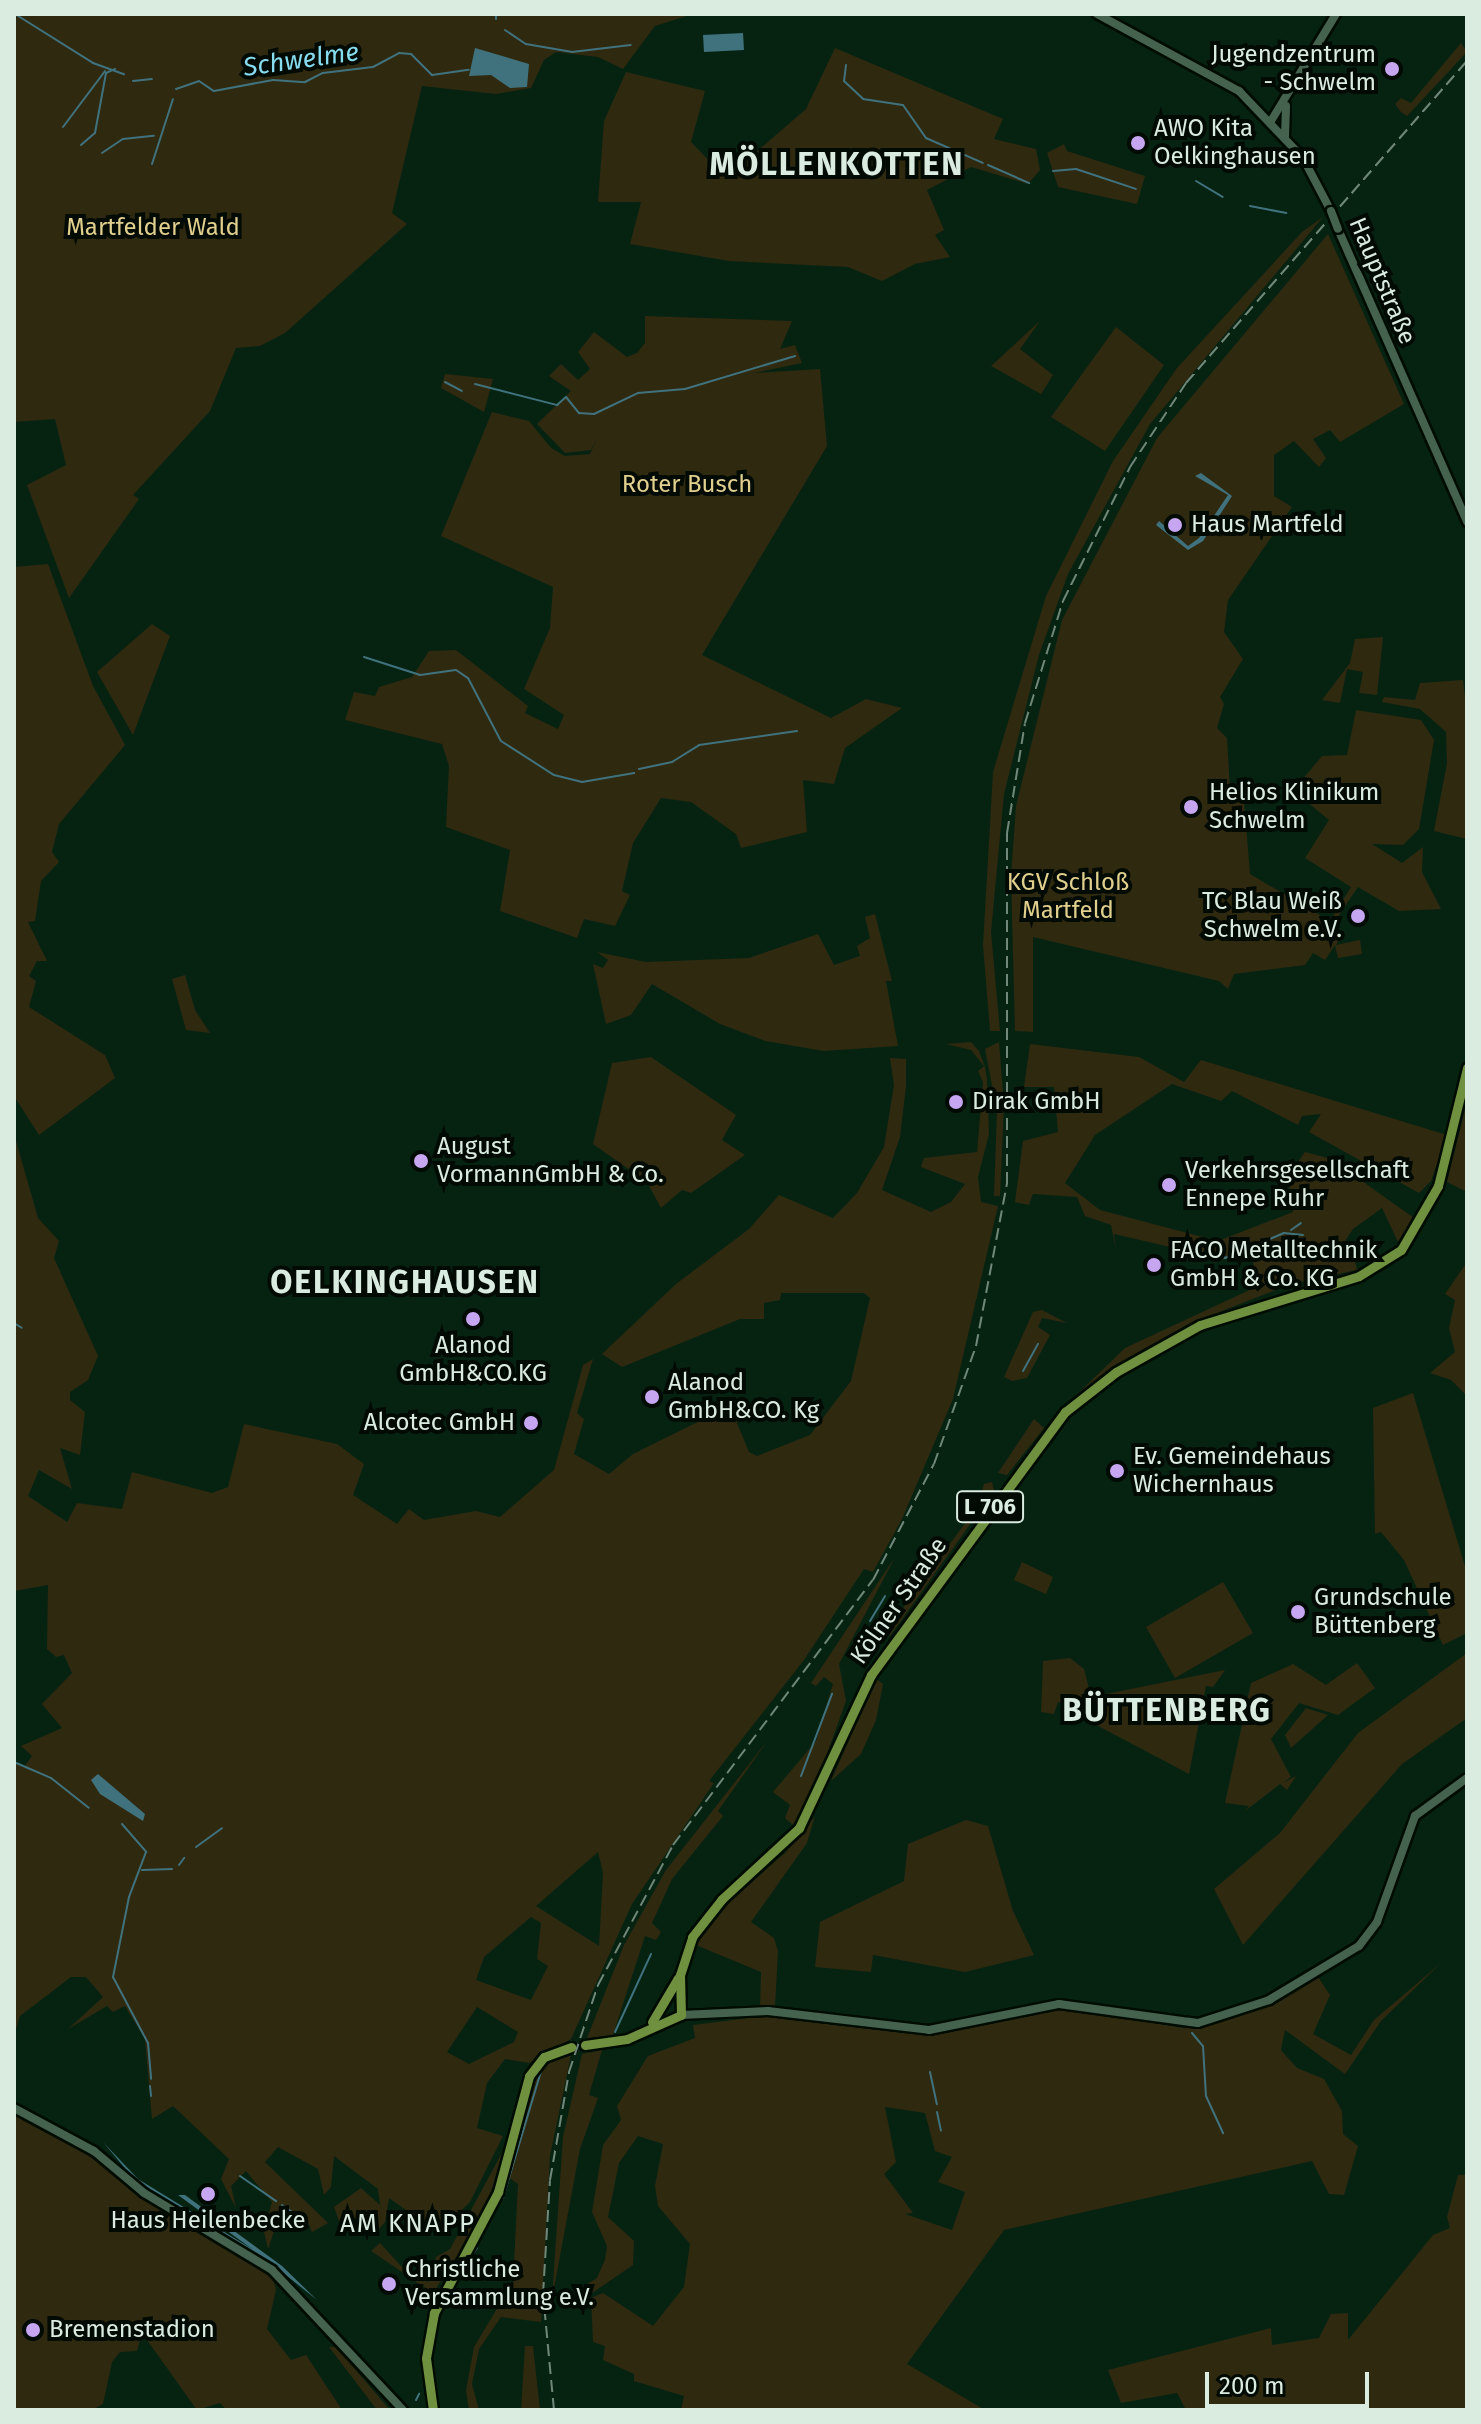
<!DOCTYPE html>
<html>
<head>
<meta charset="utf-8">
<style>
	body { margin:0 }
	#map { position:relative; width:1481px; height:2424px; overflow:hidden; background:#062312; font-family:"Fira Sans",sans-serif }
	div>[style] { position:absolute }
	.green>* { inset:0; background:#2f2910 }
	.water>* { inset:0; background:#40727d }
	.stream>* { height:2px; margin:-1px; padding:0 1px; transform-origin:1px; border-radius:1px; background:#40727d }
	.roads { filter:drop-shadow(2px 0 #000c01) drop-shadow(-2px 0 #000c01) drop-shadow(0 2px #000c01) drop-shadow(0 -2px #000c01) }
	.secondary>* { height:8px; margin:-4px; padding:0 4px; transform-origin:4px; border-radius:4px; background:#44624e }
	.primary>* { height:9px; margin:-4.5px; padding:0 4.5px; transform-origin:4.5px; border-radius:4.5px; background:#6e903f }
	.rail>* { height:2px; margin-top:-1px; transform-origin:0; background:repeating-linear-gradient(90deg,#708779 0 12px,transparent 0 18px) }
	.bridges { filter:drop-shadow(2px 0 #000c01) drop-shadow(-2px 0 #000c01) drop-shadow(0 2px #000c01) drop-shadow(0 -2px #000c01) }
	.secondary-bridge>* { height:8px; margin:-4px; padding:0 4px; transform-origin:4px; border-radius:4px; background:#44624e }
	.dots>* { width:22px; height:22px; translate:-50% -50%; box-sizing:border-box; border:4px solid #020a04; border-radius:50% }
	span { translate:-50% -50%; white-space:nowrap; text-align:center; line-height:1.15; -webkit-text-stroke:8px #020a04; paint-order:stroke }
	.shield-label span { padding:2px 6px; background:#020a04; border:2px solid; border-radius:6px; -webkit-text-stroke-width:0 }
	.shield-label { font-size:22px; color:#daebdf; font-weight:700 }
	.poi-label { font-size:24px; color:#daebdf }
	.right { translate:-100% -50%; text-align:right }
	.left { translate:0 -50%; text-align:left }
	.park-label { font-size:24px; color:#e1cf8d }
	.street-label { font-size:24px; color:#daebdf }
	.water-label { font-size:26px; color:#86dbee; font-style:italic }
	.neighbourhood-label { font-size:26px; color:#daebdf; letter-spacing:2px }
	.district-label { font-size:32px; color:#daebdf; font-weight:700; letter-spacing:2px }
	.frame { position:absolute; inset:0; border:16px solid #daebdf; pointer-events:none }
	.scale { position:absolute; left:1205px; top:2372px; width:164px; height:36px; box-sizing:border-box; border:4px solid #daebdf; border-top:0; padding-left:10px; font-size:24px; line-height:28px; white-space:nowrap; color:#daebdf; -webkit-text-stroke:6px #020a04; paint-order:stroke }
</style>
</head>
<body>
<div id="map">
	<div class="green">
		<div style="clip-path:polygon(14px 14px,693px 14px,655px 26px,623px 69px,598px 57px,556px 52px,544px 60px,531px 88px,496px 94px,422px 86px,392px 213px,407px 224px,285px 333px,260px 346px,236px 348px,210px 411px,133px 495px,139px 499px,69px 598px,27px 485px,66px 465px,55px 419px,14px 422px)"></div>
		<div style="clip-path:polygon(1461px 43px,1467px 52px,1407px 116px,1401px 112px,1395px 104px,1401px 98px,1411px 103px)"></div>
		<div style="clip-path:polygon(835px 48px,1003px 119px,994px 139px,1036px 149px,1040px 170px,1028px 184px,971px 167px,927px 190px,944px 230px,935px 235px,950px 257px,915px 264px,882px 281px,848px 267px,729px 261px,630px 244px,641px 202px,598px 202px,604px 121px,626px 72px,705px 91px,691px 142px,726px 178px,806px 109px)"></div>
		<div style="clip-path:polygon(1064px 144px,1067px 151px,1145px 176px,1137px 204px,1058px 187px,1047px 153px)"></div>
		<div style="clip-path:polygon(1323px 217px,1150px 424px,1068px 574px,1039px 655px,1004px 794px,991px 932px,1000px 1031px,990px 1031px,983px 945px,993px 772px,1046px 596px,1113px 461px,1177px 368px,1302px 232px)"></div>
		<div style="clip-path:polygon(1328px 234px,1404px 404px,1340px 442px,1330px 430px,1313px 439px,1326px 458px,1319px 467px,1294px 441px,1274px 455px,1274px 496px,1292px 507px,1228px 600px,1224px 632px,1243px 659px,1220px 697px,1224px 704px,1217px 728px,1227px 738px,1230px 788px,1244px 800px,1250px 874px,1330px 921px,1351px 887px,1305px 858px,1329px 820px,1295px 792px,1297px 786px,1322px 756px,1347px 755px,1356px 710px,1421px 720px,1434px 740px,1419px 829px,1403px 845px,1372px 844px,1402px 863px,1423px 847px,1422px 872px,1441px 909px,1399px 911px,1358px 887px,1330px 928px,1341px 935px,1336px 945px,1360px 940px,1362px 954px,1338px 958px,1335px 945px,1325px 960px,1313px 953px,1305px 965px,1234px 974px,1228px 989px,1219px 981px,1033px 937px,1033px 1032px,1015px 1031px,1011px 876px,1016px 806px,1062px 620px,1157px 438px)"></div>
		<div style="clip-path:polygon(645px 316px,792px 321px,780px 349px,795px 345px,802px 363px,754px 373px,820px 369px,827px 446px,702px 655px,831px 718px,866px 699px,902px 708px,845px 748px,834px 784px,803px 780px,807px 832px,741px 848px,736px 834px,691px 802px,661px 798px,633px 843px,622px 891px,630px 895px,615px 926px,584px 919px,577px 938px,500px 911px,510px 850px,446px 827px,449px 766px,442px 744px,345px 720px,354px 692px,375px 696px,379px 687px,412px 677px,429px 651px,456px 650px,528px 706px,525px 713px,558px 729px,564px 715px,524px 689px,550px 628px,553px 587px,441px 536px,492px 412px,529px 421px,551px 448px,565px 456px,590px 454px,597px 438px,591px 450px,565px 453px,537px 424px,571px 391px,549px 376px,561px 364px,578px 380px,590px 369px,578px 352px,594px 332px,627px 357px,637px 353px,645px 343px)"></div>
		<div style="clip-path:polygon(1040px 321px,1020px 349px,1053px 375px,1041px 394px,991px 366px)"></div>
		<div style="clip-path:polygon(1116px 327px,1164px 365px,1105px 451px,1051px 417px)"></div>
		<div style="clip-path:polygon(445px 374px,493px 379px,484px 412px,441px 388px)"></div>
		<div style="clip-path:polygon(48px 564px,93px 686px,125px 745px,59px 824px,52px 852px,59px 862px,41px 881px,35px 921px,28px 922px,47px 961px,37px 961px,29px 976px,36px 981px,29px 1007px,105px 1055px,115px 1078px,39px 1135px,14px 1096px,14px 567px)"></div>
		<div style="clip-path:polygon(152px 624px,170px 636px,133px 735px,97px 672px)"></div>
		<div style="clip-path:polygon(1383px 637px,1377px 695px,1359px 693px,1363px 672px,1347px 669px,1340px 703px,1322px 700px,1350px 663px,1355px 639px)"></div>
		<div style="clip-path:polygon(1463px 680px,1467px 714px,1467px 839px,1434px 831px,1447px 763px,1446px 732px,1420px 709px,1382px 702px,1384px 697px,1415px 700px,1420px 683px)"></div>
		<div style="clip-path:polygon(875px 914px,892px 981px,886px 981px,898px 1046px,824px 1051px,765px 1041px,720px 1024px,652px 984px,631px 1015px,606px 1024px,593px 964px,603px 968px,608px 960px,597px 952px,646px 962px,749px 958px,818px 934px,834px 965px,860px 956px,857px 946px,870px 938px,865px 917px)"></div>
		<div style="clip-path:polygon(185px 975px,195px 1010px,210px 1033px,186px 1030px,172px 979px)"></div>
		<div style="clip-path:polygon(evenodd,971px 1042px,979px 1051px,985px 1067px,987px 1079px,989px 1134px,978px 1177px,981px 1202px,998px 1206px,953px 1399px,902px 1519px,873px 1572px,864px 1569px,804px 1660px,709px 1781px,714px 1783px,632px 1904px,571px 2039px,529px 2063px,505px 2059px,487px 2083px,477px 2128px,503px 2136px,470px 2202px,438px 2233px,389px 2198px,385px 2222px,373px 2236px,360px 2215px,342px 2229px,334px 2207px,361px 2188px,380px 2205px,378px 2189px,334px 2156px,331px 2187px,324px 2195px,318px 2169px,278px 2147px,265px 2162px,328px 2223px,312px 2232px,305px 2215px,297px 2212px,274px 2231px,268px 2249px,264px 2232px,272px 2202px,246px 2171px,231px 2186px,236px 2208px,221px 2179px,229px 2159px,173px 2106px,152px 2119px,145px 2039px,125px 2006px,113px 2012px,107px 2006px,68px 2029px,103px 1997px,86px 1977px,71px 1977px,20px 2016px,14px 2036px,14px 1763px,24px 1767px,32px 1756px,21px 1746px,62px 1728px,42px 1704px,72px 1673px,64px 1655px,56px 1657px,47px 1649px,48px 1585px,14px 1591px,14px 1134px,38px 1218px,59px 1241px,54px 1258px,98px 1356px,88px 1380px,70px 1392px,70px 1400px,85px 1412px,80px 1455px,60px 1448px,72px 1489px,39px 1470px,28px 1496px,67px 1522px,77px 1503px,122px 1509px,132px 1472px,212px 1493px,228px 1487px,244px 1424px,337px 1444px,364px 1464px,353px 1495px,397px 1524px,409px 1509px,424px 1520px,476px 1511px,500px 1517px,554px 1470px,583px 1365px,593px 1359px,577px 1413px,584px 1419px,574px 1454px,609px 1474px,633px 1454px,730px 1406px,749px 1452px,757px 1456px,810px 1435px,851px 1381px,870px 1298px,864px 1293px,781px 1293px,780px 1300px,764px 1303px,764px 1319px,740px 1319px,622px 1367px,602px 1354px,676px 1284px,749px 1229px,779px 1195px,833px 1218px,857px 1193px,884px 1147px,894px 1085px,890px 1058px,906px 1059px,906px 1086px,900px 1137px,882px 1190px,931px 1212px,951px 1202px,965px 1184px,921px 1167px,924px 1158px,977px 1152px,983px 1082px,978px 1071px,984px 1066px,971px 1050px,946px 1044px,971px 1042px,598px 1852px,603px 1873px,599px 1946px,536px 1906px,598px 1852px,971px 1042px,531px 1917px,541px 1923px,537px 1959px,548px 1966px,531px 2000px,476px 1980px,484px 1957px,531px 1917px,971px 1042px,477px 2007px,518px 2032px,514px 2042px,469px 2064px,447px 2052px,477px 2007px)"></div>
		<div style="clip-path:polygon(999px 1042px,1004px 1105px,1000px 1196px,994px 1196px,997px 1111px,985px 1049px)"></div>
		<div style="clip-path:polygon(1030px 1044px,1139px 1057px,1184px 1082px,1201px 1060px,1447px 1135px,1431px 1181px,1419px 1193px,1309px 1132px,1321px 1114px,1302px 1116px,1298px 1125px,1232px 1091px,1221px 1101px,1172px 1084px,1095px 1135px,1065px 1183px,1100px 1210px,1218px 1241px,1293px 1212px,1286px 1161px,1298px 1162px,1305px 1152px,1331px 1159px,1414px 1218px,1398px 1242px,1382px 1208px,1353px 1229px,1339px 1250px,1354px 1257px,1357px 1270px,1291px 1284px,1191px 1323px,1126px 1359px,1067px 1404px,1125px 1348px,1256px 1287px,1253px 1259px,1246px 1252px,1214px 1263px,1209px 1256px,1114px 1234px,1116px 1250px,1111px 1225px,1085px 1216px,1077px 1197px,1033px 1194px,1029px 1205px,1015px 1202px,1023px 1141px,1058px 1132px,1054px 1087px,1024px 1087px)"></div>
		<div style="clip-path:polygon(651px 1057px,736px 1115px,722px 1140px,745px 1155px,691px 1193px,682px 1190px,661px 1208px,647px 1182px,593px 1144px,612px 1063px)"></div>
		<div style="clip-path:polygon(1467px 1102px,1467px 1192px,1447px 1182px)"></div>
		<div style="clip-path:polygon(1467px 1262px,1467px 1396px,1451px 1380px,1430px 1373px,1455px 1352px,1449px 1328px,1455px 1300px,1445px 1294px)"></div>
		<div style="clip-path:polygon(1042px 1310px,1067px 1323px,1042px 1318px,1038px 1327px,1050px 1335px,1027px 1378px,1012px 1381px,1004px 1377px,1033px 1312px)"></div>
		<div style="clip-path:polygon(1413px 1393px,1467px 1573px,1467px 1633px,1443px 1645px,1404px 1560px,1381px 1532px,1375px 1534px,1373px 1408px)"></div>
		<div style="clip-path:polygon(1034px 1419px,1044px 1428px,1007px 1475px,998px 1473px)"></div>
		<div style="clip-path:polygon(992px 1482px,994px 1491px,890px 1636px,885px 1633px,979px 1504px,984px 1484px)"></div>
		<div style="clip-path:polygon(895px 1557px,839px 1664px,846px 1701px,814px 1790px,793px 1825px,785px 1818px,790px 1805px,773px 1792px,816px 1741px,833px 1684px,824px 1677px,816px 1686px,811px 1683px)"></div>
		<div style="clip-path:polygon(1022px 1562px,1053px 1577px,1046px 1594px,1014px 1580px)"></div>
		<div style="clip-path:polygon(1223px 1582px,1253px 1633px,1175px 1678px,1146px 1627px)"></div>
		<div style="clip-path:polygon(1467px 1653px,1467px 1718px,1402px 1764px,1243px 1945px,1214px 1889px,1280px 1833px,1358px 1733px)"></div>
		<div style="clip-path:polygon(1070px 1658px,1084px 1669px,1090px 1692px,1101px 1695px,1225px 1670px,1213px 1687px,1206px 1686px,1189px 1774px,1068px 1710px,1074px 1707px,1058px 1702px,1054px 1714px,1041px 1712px,1043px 1661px)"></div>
		<div style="clip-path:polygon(1357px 1663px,1375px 1688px,1338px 1715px,1299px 1703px,1271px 1739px,1291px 1777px,1283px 1783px,1296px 1776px,1287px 1790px,1280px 1784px,1245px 1811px,1249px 1806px,1225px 1803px,1251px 1683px,1293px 1664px,1326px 1685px)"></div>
		<div style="clip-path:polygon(876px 1679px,883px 1684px,876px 1720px,861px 1754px,831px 1781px)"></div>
		<div style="clip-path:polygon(1306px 1708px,1328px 1715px,1291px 1748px,1285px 1735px)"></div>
		<div style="clip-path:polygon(768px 1740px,718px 1811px,723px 1816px,672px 1879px,652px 1923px,661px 1932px,656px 1940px,645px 1936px,613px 2035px,587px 2038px,624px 1945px,666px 1870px)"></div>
		<div style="clip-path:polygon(815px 1816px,807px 1843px,751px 1922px,774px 1938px,778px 1951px,775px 2007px,760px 2007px,761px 1972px,696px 1945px,724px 1906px,785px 1853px)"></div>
		<div style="clip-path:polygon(966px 1820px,988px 1826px,1013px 1911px,1034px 1955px,965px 1972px,873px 1955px,871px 1972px,815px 1967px,820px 1922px,904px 1881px,908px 1844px)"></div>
		<div style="clip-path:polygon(evenodd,1441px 1963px,1381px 2021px,1345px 2074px,1285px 2030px,1281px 2050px,1297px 2068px,1324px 2079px,1342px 2111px,1343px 2134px,1358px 2146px,1344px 2195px,1329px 2194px,1312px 2161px,1004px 2230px,907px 2364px,985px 2410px,681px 2410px,684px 2396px,634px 2381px,634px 2374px,603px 2360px,605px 2346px,593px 2342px,591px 2298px,603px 2293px,653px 2326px,684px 2287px,690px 2244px,658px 2206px,655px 2186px,663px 2144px,638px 2136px,619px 2163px,608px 2217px,634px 2241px,633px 2265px,589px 2295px,581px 2288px,597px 2278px,605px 2260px,607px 2246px,592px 2212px,603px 2145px,621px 2120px,617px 2106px,648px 2056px,695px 2038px,693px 2025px,771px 2015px,936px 2034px,1065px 2007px,1183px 2028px,1266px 2005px,1318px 1977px,1330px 1995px,1313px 2034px,1351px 2055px,1374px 2020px,1441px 1963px,885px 2107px,925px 2113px,935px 2151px,952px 2157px,938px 2182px,965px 2192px,952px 2230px,905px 2214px,913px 2213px,884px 2174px,896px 2162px,885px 2107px)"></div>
		<div style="clip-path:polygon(602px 2050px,589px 2095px,598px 2098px,580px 2149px,552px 2299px,563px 2137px,582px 2054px)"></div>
		<div style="clip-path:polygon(571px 2055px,550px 2156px,541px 2322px,501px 2317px,479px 2349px,472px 2384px,479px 2410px,469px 2410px,466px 2390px,474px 2347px,513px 2282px,518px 2184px,508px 2177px,528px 2096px,541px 2066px)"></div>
		<div style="clip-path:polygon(14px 2115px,91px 2153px,152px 2204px,271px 2272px,276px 2290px,267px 2329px,291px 2360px,306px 2355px,342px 2410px,227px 2410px,220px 2403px,197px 2410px,142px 2333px,137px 2351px,120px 2352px,112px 2362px,103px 2404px,92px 2410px,14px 2410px)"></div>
		<div style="clip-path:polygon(504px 2149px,484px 2215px,433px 2293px,371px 2251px,380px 2243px,402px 2267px,428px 2282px,436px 2257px,450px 2249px)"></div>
		<div style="clip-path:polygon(1458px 2175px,1467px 2175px,1467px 2410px,1186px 2410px,1177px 2393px,1121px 2403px,1108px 2370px,1271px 2328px,1272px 2345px,1319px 2338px,1331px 2314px,1348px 2313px,1348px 2340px,1433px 2235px,1450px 2228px,1447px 2217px)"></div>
		<div style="clip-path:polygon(525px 2346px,533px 2346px,540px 2410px,521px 2410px)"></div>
		<div style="clip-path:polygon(329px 2347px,336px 2347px,390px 2410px,377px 2410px)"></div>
	</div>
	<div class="water">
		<div style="clip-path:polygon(743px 33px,744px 50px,704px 52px,703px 35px)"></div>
		<div style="clip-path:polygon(475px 48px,529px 64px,527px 87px,510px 88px,491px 75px,469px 76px)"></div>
		<div style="clip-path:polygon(1201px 473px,1232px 496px,1203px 541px,1188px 550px,1156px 525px,1159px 521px,1188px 546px,1199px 538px,1228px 495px,1195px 476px)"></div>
		<div style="clip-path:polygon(98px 1774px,145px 1814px,143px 1821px,100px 1794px,91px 1780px)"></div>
		<div style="clip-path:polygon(103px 2142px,138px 2179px,252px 2249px,178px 2195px,185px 2195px,282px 2266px,317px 2300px,271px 2263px,139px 2185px)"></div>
	</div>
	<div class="stream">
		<div style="left:15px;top:14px;width:92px;rotate:32.1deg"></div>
		<div style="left:93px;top:63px;width:33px;rotate:20deg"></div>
		<div style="left:496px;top:14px;width:5px;rotate:90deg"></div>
		<div style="left:505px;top:30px;width:25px;rotate:34deg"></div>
		<div style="left:526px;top:44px;width:47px;rotate:9.9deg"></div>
		<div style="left:572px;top:52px;width:59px;rotate:-6.8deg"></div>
		<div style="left:846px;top:65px;width:16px;rotate:97deg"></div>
		<div style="left:844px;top:81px;width:26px;rotate:43deg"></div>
		<div style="left:863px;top:99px;width:40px;rotate:8.5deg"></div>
		<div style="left:903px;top:105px;width:40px;rotate:55.1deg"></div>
		<div style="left:926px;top:138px;width:62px;rotate:23.7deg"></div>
		<div style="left:133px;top:81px;width:19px;rotate:-6deg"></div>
		<div style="left:176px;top:89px;width:24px;rotate:-19deg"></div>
		<div style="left:199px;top:81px;width:18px;rotate:34deg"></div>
		<div style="left:214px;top:91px;width:60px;rotate:-10.6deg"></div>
		<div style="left:273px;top:80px;width:32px;rotate:4deg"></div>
		<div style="left:305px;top:82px;width:20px;rotate:-27deg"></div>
		<div style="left:323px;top:73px;width:50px;rotate:-6.8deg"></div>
		<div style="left:373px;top:67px;width:30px;rotate:-28deg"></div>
		<div style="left:399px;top:53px;width:12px;rotate:5deg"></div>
		<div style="left:411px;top:54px;width:30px;rotate:45deg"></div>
		<div style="left:432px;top:75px;width:37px;rotate:-8deg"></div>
		<div style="left:63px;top:127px;width:70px;rotate:-53.1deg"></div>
		<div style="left:81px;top:145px;width:18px;rotate:-41deg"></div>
		<div style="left:95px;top:133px;width:61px;rotate:-79.6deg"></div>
		<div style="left:106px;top:73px;width:10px;rotate:-24deg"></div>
		<div style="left:102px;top:153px;width:25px;rotate:-34deg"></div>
		<div style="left:123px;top:139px;width:31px;rotate:-6deg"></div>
		<div style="left:152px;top:164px;width:68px;rotate:-72.1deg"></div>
		<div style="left:988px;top:165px;width:45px;rotate:23.7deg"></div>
		<div style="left:1053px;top:171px;width:23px;rotate:-5deg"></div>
		<div style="left:1076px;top:169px;width:63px;rotate:18.4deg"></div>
		<div style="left:1196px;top:181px;width:31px;rotate:31deg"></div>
		<div style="left:1250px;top:206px;width:37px;rotate:11deg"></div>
		<div style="left:445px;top:382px;width:19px;rotate:28deg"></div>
		<div style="left:475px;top:384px;width:85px;rotate:14.4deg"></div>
		<div style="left:557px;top:405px;width:12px;rotate:-42deg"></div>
		<div style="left:566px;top:397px;width:21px;rotate:51deg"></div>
		<div style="left:579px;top:413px;width:15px;rotate:4deg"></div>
		<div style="left:594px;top:414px;width:49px;rotate:-25.5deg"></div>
		<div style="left:638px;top:393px;width:47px;rotate:-4.9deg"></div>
		<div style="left:685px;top:389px;width:115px;rotate:-16.7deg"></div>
		<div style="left:364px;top:657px;width:59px;rotate:17.8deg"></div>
		<div style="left:420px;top:675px;width:36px;rotate:-8deg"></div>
		<div style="left:456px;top:670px;width:14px;rotate:34deg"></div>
		<div style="left:468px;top:678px;width:71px;rotate:62.4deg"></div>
		<div style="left:501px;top:741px;width:63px;rotate:32.7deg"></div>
		<div style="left:554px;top:775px;width:29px;rotate:14deg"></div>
		<div style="left:582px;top:782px;width:53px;rotate:-9.8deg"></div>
		<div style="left:639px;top:769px;width:34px;rotate:-12deg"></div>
		<div style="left:672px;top:762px;width:32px;rotate:-32deg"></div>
		<div style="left:699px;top:745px;width:99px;rotate:-8.1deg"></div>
		<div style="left:1291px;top:1230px;width:12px;rotate:-35deg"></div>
		<div style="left:1200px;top:1252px;width:26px;rotate:13deg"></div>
		<div style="left:1225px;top:1258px;width:64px;rotate:-23deg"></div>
		<div style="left:1284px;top:1233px;width:19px;rotate:6deg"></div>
		<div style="left:14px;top:1323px;width:9px;rotate:32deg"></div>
		<div style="left:1023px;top:1371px;width:31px;rotate:-61deg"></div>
		<div style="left:870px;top:1621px;width:29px;rotate:-59deg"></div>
		<div style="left:14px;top:1762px;width:40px;rotate:23.4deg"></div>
		<div style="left:51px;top:1778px;width:48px;rotate:38.3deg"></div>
		<div style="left:801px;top:1776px;width:88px;rotate:-69.3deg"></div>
		<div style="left:122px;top:1824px;width:37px;rotate:49deg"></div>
		<div style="left:146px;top:1852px;width:48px;rotate:110.7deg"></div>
		<div style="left:129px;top:1897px;width:82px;rotate:101.3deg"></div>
		<div style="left:113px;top:1977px;width:75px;rotate:62.1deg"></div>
		<div style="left:148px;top:2043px;width:36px;rotate:85deg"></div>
		<div style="left:196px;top:1847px;width:32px;rotate:-36deg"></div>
		<div style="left:179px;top:1865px;width:9px;rotate:-54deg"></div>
		<div style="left:142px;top:1870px;width:30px;rotate:-2deg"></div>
		<div style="left:615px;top:2032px;width:86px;rotate:-65.2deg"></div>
		<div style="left:1192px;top:2033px;width:17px;rotate:50deg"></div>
		<div style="left:1203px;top:2046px;width:50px;rotate:86.6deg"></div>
		<div style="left:1206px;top:2096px;width:41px;rotate:65.3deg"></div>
		<div style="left:930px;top:2072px;width:33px;rotate:78deg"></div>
		<div style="left:150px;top:2086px;width:10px;rotate:84deg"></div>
		<div style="left:937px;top:2112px;width:19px;rotate:78deg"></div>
		<div style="left:240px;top:2176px;width:44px;rotate:34.8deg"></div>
		<div style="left:503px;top:2198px;width:136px;rotate:-73.3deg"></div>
		<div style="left:282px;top:2205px;width:16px;rotate:35deg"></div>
		<div style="left:462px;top:2270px;width:27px;rotate:-56deg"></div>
		<div style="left:416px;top:2400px;width:7px;rotate:-63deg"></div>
	</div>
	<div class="roads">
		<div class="secondary">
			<div style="left:1097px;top:14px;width:162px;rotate:28.5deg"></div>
			<div style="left:1239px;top:91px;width:93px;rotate:46.3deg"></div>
			<div style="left:1303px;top:158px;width:60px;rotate:62.2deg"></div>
			<div style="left:1271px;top:121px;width:125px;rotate:-58.7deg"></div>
			<div style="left:1285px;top:136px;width:30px;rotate:-88deg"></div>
			<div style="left:1338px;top:229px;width:320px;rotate:66.2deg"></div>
			<div style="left:681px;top:2015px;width:87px;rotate:-2.6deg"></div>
			<div style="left:768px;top:2011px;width:162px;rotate:6.7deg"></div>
			<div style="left:929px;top:2030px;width:133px;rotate:-11.3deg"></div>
			<div style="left:1059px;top:2004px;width:140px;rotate:7.8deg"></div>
			<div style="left:1198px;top:2023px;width:75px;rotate:-17.9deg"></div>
			<div style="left:1269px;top:2000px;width:105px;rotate:-31deg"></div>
			<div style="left:1359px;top:1946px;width:30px;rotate:-53deg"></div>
			<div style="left:1377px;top:1922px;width:113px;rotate:-70.3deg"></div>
			<div style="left:1415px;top:1816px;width:64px;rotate:-36.2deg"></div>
			<div style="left:14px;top:2108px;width:91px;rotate:28.3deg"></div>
			<div style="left:94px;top:2151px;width:65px;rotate:40deg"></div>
			<div style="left:144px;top:2193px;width:149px;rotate:31deg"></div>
			<div style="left:272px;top:2270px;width:192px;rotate:46.9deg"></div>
		</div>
		<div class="primary">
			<div style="left:652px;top:2022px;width:51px;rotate:-59.4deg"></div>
			<div style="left:585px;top:2045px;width:42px;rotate:-8.1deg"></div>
			<div style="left:627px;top:2039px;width:59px;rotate:-24deg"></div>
			<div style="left:681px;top:2015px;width:40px;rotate:-91.4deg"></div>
			<div style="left:680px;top:1975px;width:40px;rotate:-72deg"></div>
			<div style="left:692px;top:1937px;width:48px;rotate:-51.7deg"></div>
			<div style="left:722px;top:1899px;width:105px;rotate:-42.7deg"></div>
			<div style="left:799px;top:1828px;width:169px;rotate:-64.8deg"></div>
			<div style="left:871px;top:1675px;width:327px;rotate:-53.6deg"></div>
			<div style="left:1065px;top:1412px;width:65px;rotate:-38.1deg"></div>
			<div style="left:1116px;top:1372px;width:96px;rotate:-29.2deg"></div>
			<div style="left:1200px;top:1325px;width:166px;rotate:-17.1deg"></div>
			<div style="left:1359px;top:1276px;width:49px;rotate:-31.8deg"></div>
			<div style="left:1401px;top:1250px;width:74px;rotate:-60deg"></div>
			<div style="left:1438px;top:1186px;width:122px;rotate:-76.2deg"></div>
			<div style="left:433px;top:2410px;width:52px;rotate:-97.7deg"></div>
			<div style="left:426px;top:2358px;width:46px;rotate:-79.9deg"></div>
			<div style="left:434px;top:2313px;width:137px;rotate:-62.1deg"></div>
			<div style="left:498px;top:2192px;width:120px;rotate:-75deg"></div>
			<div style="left:529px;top:2076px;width:24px;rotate:-52deg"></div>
			<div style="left:544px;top:2057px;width:29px;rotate:-20deg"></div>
		</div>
	</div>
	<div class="rail">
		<div style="left:554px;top:2410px;width:117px;rotate:-95.4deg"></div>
		<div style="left:543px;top:2294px;width:114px;rotate:-86.5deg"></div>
		<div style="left:550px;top:2180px;width:110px;rotate:-80deg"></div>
		<div style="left:569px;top:2072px;width:92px;rotate:-71.6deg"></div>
		<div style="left:598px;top:1985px;width:159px;rotate:-61.8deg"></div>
		<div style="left:673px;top:1845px;width:332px;rotate:-53deg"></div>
		<div style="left:873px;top:1580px;width:131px;rotate:-62.3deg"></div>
		<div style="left:934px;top:1464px;width:125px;rotate:-70.4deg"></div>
		<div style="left:976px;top:1346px;width:165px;rotate:-79.2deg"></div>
		<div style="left:1007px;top:1184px;width:351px;rotate:-90deg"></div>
		<div style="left:1007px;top:833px;width:111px;rotate:-80.7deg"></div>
		<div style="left:1025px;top:723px;width:128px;rotate:-72.7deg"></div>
		<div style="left:1063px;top:601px;width:150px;rotate:-63.4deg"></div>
		<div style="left:1130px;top:467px;width:101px;rotate:-56.3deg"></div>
		<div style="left:1186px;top:383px;width:427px;rotate:-48.9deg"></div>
	</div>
	<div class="bridges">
		<div class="secondary-bridge">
			<div style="left:1331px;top:211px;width:19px;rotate:69deg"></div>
		</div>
	</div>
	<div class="dots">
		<div style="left:1392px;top:69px;background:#c6a6f0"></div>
		<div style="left:1138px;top:143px;background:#c6a6f0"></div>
		<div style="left:1175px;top:525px;background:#c6a6f0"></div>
		<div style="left:1191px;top:807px;background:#c6a6f0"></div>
		<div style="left:1358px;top:916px;background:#c6a6f0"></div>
		<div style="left:956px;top:1102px;background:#c6a6f0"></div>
		<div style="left:421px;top:1161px;background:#c6a6f0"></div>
		<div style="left:1169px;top:1185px;background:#c6a6f0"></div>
		<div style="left:1154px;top:1265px;background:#c6a6f0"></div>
		<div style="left:473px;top:1319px;background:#c6a6f0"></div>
		<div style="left:652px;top:1397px;background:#c6a6f0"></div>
		<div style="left:531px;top:1423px;background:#c6a6f0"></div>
		<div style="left:1117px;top:1471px;background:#c6a6f0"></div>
		<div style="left:1298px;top:1612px;background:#c6a6f0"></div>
		<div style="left:208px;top:2194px;background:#c6a6f0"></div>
		<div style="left:389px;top:2284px;background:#c6a6f0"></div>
		<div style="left:33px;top:2330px;background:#c6a6f0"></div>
	</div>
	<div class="shield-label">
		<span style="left:990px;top:1507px">L 706</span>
	</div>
	<div class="poi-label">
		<span class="right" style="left:1376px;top:69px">Jugendzentrum<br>- Schwelm</span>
		<span class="left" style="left:1154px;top:143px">AWO Kita<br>Oelkinghausen</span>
		<span class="left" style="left:1191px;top:525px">Haus Martfeld</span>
		<span class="left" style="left:1209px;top:807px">Helios Klinikum<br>Schwelm</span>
		<span class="right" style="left:1342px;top:916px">TC Blau Weiß<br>Schwelm e.V.</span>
		<span class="left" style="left:972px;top:1102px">Dirak GmbH</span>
		<span class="left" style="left:437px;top:1161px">August<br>VormannGmbH &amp; Co.</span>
		<span class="left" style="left:1185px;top:1185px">Verkehrsgesellschaft<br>Ennepe Ruhr</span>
		<span class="left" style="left:1170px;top:1265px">FACO Metalltechnik<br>GmbH &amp; Co. KG</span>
		<span style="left:473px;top:1360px">Alanod<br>GmbH&amp;CO.KG</span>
		<span class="left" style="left:668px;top:1397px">Alanod<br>GmbH&amp;CO. Kg</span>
		<span class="right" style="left:515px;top:1423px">Alcotec GmbH</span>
		<span class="left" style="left:1133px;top:1471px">Ev. Gemeindehaus<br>Wichernhaus</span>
		<span class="left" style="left:1314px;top:1612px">Grundschule<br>Büttenberg</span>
		<span style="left:208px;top:2221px">Haus Heilenbecke</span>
		<span class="left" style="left:405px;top:2284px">Christliche<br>Versammlung e.V.</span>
		<span class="left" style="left:49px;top:2330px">Bremenstadion</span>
	</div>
	<div class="park-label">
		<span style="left:153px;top:228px">Martfelder Wald</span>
		<span style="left:687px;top:485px">Roter Busch</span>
		<span style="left:1068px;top:897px">KGV Schloß<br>Martfeld</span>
	</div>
	<div class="street-label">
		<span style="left:1382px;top:281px;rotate:67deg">Hauptstraße</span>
		<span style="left:899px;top:1601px;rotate:-55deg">Kölner Straße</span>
	</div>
	<div class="water-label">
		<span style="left:301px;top:60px;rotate:-8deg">Schwelme</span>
	</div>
	<div class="neighbourhood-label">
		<span style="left:408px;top:2224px">AM KNAPP</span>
	</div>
	<div class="district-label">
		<span style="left:837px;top:164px">MÖLLENKOTTEN</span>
		<span style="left:405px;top:1282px">OELKINGHAUSEN</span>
		<span style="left:1167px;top:1710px">BÜTTENBERG</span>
	</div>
	<div class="frame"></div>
	<div class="scale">200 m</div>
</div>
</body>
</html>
